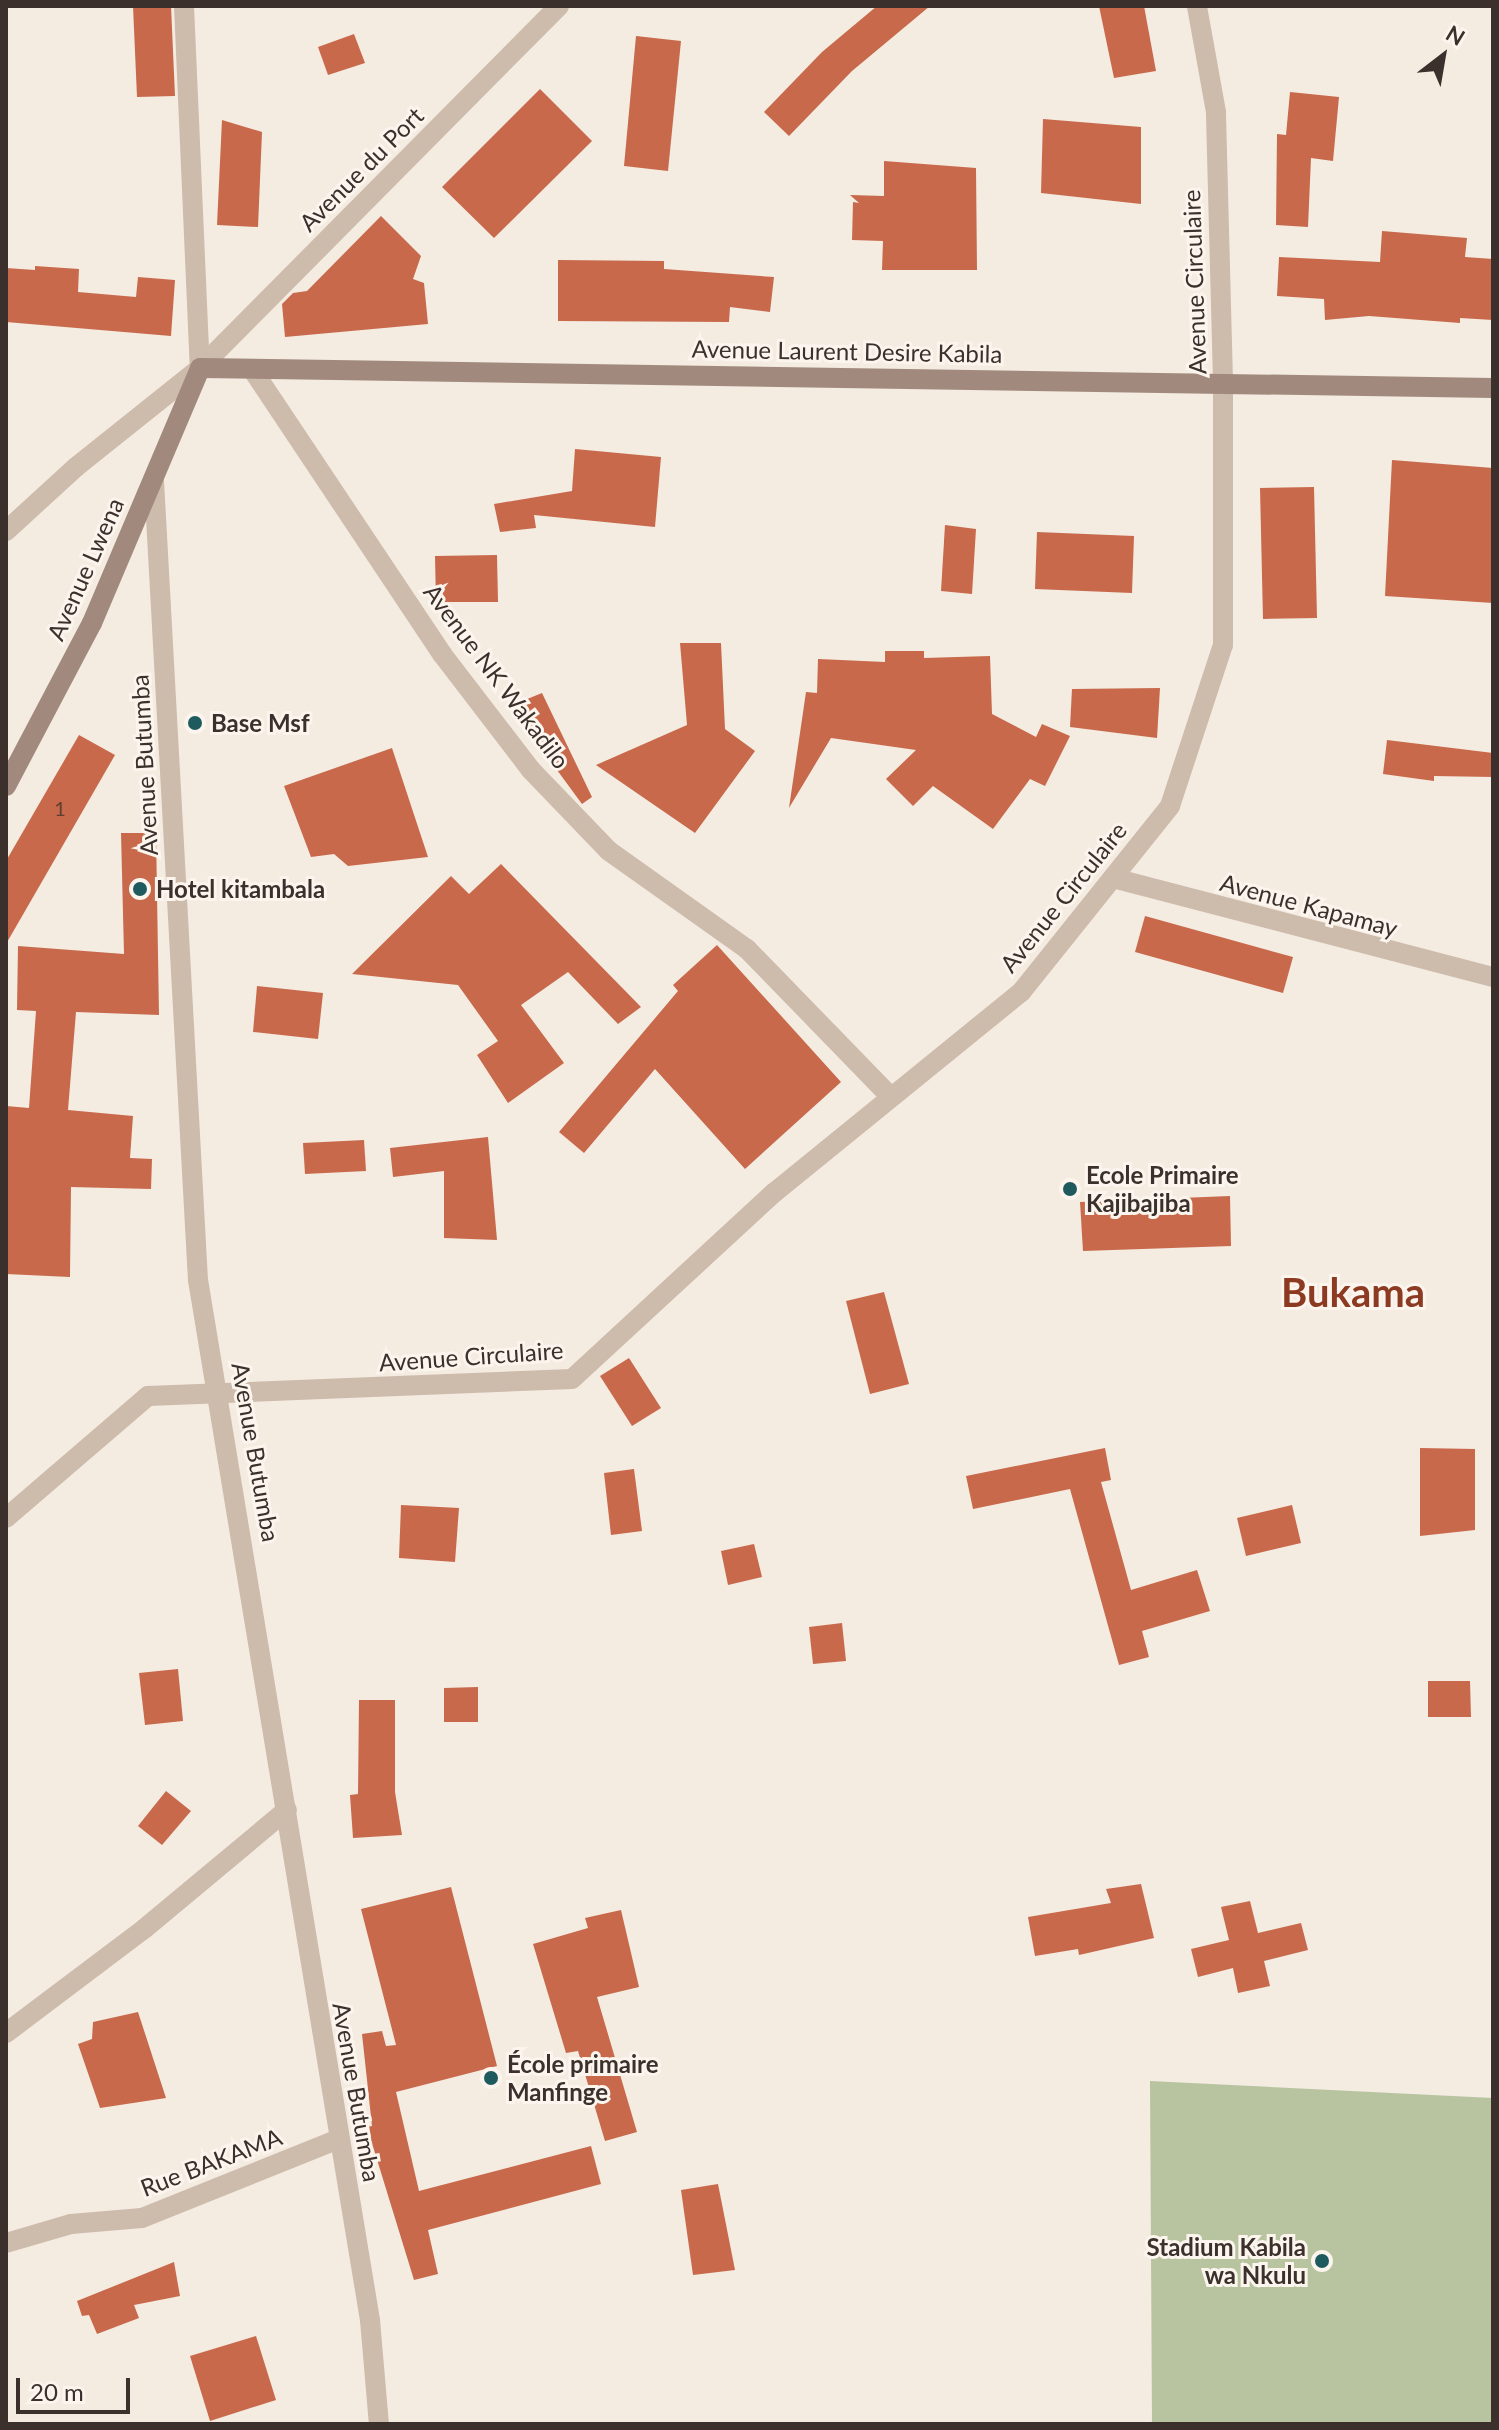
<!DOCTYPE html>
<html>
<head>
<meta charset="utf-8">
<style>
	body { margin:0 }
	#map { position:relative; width:1499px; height:2430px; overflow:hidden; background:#f4ebe1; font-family:Lato,sans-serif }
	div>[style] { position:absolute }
	.green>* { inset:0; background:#b8c4a0 }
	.building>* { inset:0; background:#c8694b }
	.minor>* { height:20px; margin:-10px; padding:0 10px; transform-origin:10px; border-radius:10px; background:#cdbbac }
	.secondary>* { height:20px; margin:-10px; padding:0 10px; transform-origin:10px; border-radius:10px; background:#a18a7d }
	.dots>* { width:22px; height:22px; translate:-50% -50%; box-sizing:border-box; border:4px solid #fbf5ee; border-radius:50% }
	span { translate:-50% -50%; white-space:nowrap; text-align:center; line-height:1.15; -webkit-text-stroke:6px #fbf5ee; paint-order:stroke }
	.number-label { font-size:20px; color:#5e3e33 }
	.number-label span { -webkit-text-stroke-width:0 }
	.street-label { font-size:24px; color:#3b302b }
	.poi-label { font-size:24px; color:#3b302b; font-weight:700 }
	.left { translate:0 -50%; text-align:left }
	.right { translate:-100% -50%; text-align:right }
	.town-label { font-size:40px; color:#8c3b22; font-weight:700 }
	.frame { position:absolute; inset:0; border:8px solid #3b302b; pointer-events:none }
	.north { position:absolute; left:1403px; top:16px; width:80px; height:80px; -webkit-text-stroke:6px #fbf5ee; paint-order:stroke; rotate:31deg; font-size:22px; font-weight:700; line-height:32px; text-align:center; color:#3b302b }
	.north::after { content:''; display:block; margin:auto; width:28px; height:36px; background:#3b302b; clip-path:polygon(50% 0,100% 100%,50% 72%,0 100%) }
	.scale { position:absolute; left:16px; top:2378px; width:114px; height:36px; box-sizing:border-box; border:4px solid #3b302b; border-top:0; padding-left:10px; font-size:24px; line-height:28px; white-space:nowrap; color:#3b302b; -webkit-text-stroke:6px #fbf5ee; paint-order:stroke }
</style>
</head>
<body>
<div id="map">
	<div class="green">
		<div style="clip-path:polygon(1150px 2081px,1493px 2098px,1493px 2424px,1152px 2424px)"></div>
	</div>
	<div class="building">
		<div style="clip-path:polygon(133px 6px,171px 6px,175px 96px,137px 97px)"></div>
		<div style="clip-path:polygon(877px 6px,930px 6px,852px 71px,789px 136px,764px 112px,822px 52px)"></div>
		<div style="clip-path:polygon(1099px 6px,1144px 6px,1156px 71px,1114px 78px)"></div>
		<div style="clip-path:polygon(354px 34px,365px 63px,328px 75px,318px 47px)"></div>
		<div style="clip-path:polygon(636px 36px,681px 41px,668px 171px,624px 166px)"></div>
		<div style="clip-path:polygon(540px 89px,592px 141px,494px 238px,442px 187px)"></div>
		<div style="clip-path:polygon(1290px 92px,1339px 97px,1333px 161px,1311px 158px,1308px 227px,1276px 225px,1277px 134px,1286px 135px)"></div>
		<div style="clip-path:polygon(1043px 119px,1141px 127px,1141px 204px,1041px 193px)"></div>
		<div style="clip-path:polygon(222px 120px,262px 132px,258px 227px,217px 225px)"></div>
		<div style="clip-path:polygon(884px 161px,976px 168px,977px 270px,882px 270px,883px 241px,852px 240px,853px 202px,859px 203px,850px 195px,884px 196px)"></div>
		<div style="clip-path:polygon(381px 216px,421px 256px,413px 279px,424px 283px,428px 324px,285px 337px,282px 304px,293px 293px,307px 291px)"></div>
		<div style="clip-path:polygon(1382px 231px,1467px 238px,1465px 257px,1493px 259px,1493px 320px,1460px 318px,1460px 323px,1369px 316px,1325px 320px,1324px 299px,1277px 296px,1279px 257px,1380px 262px)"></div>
		<div style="clip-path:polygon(558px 260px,664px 261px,664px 269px,774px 277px,770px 312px,730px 307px,729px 322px,558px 321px)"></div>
		<div style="clip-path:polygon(35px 266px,79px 269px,78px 292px,136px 297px,138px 277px,175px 280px,171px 336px,6px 322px,6px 268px,35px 270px)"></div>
		<div style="clip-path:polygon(575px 449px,661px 457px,655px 527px,534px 515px,536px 528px,500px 532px,494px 504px,572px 491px)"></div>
		<div style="clip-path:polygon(1392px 460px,1493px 468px,1493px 603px,1385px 596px)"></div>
		<div style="clip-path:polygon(1314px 487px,1317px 618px,1263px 619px,1260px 488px)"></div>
		<div style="clip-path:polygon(945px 525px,976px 529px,972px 594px,941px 591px)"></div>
		<div style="clip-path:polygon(1037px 532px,1134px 536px,1132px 593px,1035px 589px)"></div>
		<div style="clip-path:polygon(497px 555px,498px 602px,436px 602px,435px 556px)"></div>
		<div style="clip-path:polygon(680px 643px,721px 643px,725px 729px,755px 751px,695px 833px,596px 765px,687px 725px)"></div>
		<div style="clip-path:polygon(885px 651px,924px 651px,924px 658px,990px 656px,992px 714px,1036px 737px,1042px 724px,1070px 736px,1045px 786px,1030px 779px,993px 829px,933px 786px,913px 806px,886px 779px,916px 750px,831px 738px,789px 808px,806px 692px,817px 693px,818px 659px,885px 662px)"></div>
		<div style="clip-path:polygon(1160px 688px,1157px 738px,1070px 727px,1072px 689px)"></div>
		<div style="clip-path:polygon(542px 693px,592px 797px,582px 804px,510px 706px)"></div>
		<div style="clip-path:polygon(79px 735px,115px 755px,6px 944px,6px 861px)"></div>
		<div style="clip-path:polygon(1387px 740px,1493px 753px,1493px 777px,1434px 776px,1434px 781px,1383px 774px)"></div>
		<div style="clip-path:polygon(392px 748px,428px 857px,348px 866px,334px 854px,311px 857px,284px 786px)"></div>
		<div style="clip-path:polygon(121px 833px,156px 833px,159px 1015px,76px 1012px,68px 1110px,133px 1116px,130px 1158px,152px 1159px,151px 1189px,71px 1187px,70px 1277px,6px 1274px,6px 1106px,29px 1108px,36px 1011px,17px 1010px,18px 946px,124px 954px)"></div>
		<div style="clip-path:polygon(501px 864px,641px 1007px,618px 1024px,568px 972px,521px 1005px,564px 1063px,508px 1103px,477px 1055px,498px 1041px,458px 985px,352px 974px,451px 876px,469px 894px)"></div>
		<div style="clip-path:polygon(1145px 916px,1293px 957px,1283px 993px,1135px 952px)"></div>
		<div style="clip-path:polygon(717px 945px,841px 1082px,745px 1169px,655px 1069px,584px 1153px,559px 1132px,678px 991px,673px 985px)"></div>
		<div style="clip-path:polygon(257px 986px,323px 993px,318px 1039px,253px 1032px)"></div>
		<div style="clip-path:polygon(488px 1137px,497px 1240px,444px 1238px,444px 1171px,393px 1177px,390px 1148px)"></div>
		<div style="clip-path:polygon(364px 1140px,366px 1171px,305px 1174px,303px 1143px)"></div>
		<div style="clip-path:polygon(1230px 1196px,1231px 1246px,1083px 1251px,1080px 1202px)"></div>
		<div style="clip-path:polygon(884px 1292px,909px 1384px,870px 1394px,846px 1301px)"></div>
		<div style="clip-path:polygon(629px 1358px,661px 1408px,632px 1426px,600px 1376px)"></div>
		<div style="clip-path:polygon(1105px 1448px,1111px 1480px,1101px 1482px,1131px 1590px,1197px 1570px,1210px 1611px,1142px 1631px,1149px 1657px,1119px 1665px,1070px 1489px,973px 1509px,966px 1476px)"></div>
		<div style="clip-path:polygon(1420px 1448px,1475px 1449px,1475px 1530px,1420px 1536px)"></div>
		<div style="clip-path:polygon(634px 1469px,642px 1531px,611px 1535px,604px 1473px)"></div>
		<div style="clip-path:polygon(401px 1505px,459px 1508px,455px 1562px,399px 1558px)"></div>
		<div style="clip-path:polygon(1292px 1505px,1301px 1543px,1246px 1556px,1237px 1518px)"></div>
		<div style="clip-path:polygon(754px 1544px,762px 1577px,728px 1585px,721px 1551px)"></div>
		<div style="clip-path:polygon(842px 1623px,846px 1661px,813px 1664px,809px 1627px)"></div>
		<div style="clip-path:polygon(178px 1669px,183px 1721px,145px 1725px,139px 1673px)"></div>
		<div style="clip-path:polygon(1428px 1681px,1470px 1681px,1471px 1717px,1428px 1717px)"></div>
		<div style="clip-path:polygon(478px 1687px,478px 1722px,444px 1722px,444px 1688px)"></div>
		<div style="clip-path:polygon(359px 1700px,395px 1700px,395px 1792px,402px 1835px,353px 1838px,350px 1795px,358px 1794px)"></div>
		<div style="clip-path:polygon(166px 1791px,191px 1811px,162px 1845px,138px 1826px)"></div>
		<div style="clip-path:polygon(1141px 1884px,1154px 1938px,1079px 1955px,1078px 1949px,1035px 1956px,1028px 1917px,1111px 1903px,1106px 1889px)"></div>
		<div style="clip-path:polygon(451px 1887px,497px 2066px,396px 2092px,419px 2191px,591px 2146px,601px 2184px,428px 2230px,438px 2274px,414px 2280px,367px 2127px,372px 2126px,362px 2034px,382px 2031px,386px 2046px,396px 2045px,361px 1909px)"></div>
		<div style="clip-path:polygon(1250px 1901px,1258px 1933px,1301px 1923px,1308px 1950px,1264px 1961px,1270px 1986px,1238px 1993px,1233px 1968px,1198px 1977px,1191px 1949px,1229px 1940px,1221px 1907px)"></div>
		<div style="clip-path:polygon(621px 1910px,639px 1987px,597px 1997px,637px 2132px,605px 2141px,578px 2051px,566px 2053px,533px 1944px,588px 1928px,585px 1918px)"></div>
		<div style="clip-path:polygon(138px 2012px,166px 2098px,100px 2108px,78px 2044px,92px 2039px,93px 2022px)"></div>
		<div style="clip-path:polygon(718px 2184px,735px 2270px,693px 2275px,681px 2190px)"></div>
		<div style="clip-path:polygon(174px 2262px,180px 2296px,134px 2305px,139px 2318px,97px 2334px,89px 2315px,82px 2316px,77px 2301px)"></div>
		<div style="clip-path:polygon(256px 2336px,276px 2400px,210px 2421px,190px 2356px)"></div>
	</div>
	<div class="minor">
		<div style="left:184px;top:6px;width:362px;rotate:87.5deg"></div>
		<div style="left:252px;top:369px;width:343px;rotate:56.3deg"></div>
		<div style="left:442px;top:654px;width:146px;rotate:52.5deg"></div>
		<div style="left:531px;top:770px;width:112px;rotate:46.1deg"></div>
		<div style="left:609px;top:851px;width:169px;rotate:35.4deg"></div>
		<div style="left:747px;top:949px;width:206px;rotate:45.8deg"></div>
		<div style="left:154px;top:481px;width:800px;rotate:86.85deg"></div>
		<div style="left:198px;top:1280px;width:1054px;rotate:80.61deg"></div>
		<div style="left:370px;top:2320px;width:104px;rotate:85.1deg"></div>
		<div style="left:6px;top:531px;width:95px;rotate:-42.4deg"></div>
		<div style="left:76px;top:467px;width:159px;rotate:-38.6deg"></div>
		<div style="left:200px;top:368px;width:510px;rotate:-45.24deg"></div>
		<div style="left:1113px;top:878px;width:393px;rotate:14.6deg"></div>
		<div style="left:6px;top:1518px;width:187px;rotate:-40.7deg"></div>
		<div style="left:148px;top:1396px;width:424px;rotate:-2.3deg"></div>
		<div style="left:572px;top:1379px;width:276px;rotate:-42.7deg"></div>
		<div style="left:775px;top:1192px;width:318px;rotate:-39.1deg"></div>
		<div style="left:1022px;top:991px;width:237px;rotate:-51.3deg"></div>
		<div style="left:1170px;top:806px;width:169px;rotate:-71.8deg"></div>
		<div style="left:1223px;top:645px;width:263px;rotate:-90deg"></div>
		<div style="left:1223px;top:382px;width:270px;rotate:-91.5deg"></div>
		<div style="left:1216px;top:112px;width:108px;rotate:-100.2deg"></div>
		<div style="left:6px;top:2033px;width:173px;rotate:-37deg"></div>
		<div style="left:144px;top:1929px;width:186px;rotate:-39.8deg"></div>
		<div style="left:6px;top:2243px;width:68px;rotate:-16.3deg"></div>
		<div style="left:71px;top:2224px;width:71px;rotate:-4.8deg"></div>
		<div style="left:142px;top:2218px;width:212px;rotate:-21.9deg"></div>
	</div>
	<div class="secondary">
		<div style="left:6px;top:786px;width:184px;rotate:-62.2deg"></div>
		<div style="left:92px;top:623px;width:277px;rotate:-67deg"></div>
		<div style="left:200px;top:368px;width:1293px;rotate:0.89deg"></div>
	</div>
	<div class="dots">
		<div style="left:195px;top:723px;background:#1f5a5e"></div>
		<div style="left:140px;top:889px;background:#1f5a5e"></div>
		<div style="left:1070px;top:1189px;background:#1f5a5e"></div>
		<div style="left:491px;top:2078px;background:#1f5a5e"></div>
		<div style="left:1322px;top:2261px;background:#1f5a5e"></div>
	</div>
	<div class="number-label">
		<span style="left:60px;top:808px">1</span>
	</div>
	<div class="street-label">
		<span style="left:361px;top:169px;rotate:-45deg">Avenue du Port</span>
		<span style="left:1194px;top:282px;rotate:-92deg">Avenue Circulaire</span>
		<span style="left:847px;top:351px;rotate:1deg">Avenue Laurent Desire Kabila</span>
		<span style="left:85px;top:569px;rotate:-66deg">Avenue Lwena</span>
		<span style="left:497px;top:676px;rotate:53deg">Avenue NK Wakadilo</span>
		<span style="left:144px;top:765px;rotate:-93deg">Avenue Butumba</span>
		<span style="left:1063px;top:897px;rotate:-51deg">Avenue Circulaire</span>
		<span style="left:1309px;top:905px;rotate:15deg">Avenue Kapamay</span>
		<span style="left:471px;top:1356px;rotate:-4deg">Avenue Circulaire</span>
		<span style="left:256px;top:1452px;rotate:80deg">Avenue Butumba</span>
		<span style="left:357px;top:2092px;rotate:80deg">Avenue Butumba</span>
		<span style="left:211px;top:2162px;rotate:-21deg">Rue BAKAMA</span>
	</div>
	<div class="poi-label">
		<span class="left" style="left:211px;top:723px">Base Msf</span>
		<span class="left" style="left:156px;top:889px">Hotel kitambala</span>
		<span class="left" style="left:1086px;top:1189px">Ecole Primaire<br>Kajibajiba</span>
		<span class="left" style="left:507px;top:2078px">École primaire<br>Manfinge</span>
		<span class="right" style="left:1306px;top:2261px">Stadium Kabila<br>wa Nkulu</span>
	</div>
	<div class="town-label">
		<span style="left:1353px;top:1292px">Bukama</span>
	</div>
	<div class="frame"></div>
	<div class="north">N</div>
	<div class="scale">20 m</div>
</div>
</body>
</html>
